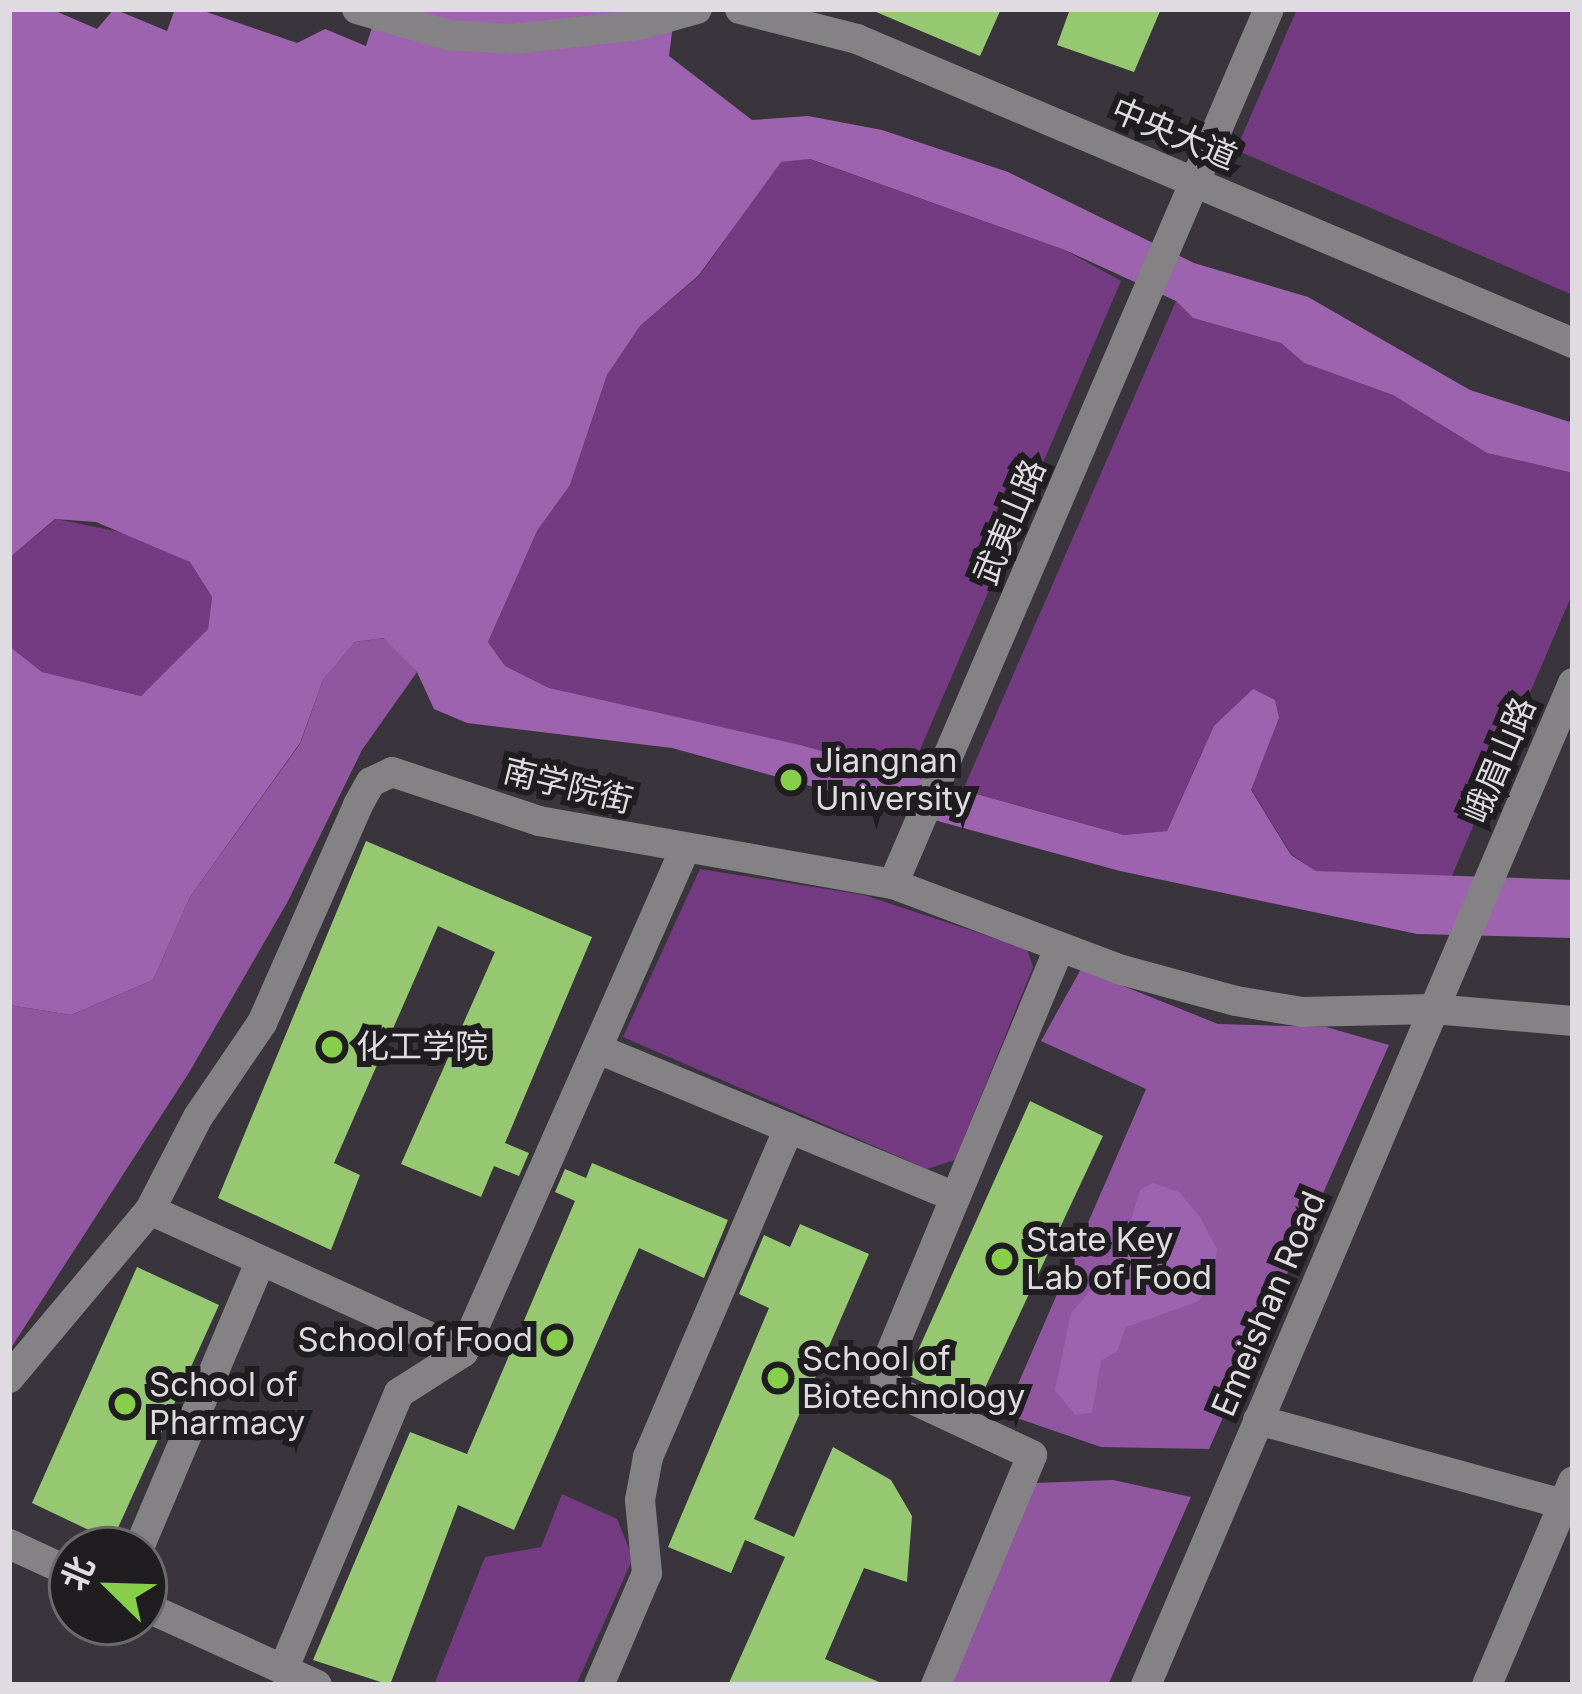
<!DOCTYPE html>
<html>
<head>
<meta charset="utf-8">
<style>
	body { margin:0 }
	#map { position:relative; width:1582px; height:1694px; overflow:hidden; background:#3a353c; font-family:Inter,"Noto Sans SC",sans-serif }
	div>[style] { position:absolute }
	.green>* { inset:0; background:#743b83 }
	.forest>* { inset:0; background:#9056a0 }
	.water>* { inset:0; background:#9e63ae }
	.building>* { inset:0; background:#95c870 }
	.minor>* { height:30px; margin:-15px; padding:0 15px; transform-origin:15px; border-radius:15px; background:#858286 }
	.dots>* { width:33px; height:33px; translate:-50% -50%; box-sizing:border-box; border:6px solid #201d21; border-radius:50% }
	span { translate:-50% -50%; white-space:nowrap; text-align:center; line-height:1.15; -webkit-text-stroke:12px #201d21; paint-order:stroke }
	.street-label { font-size:33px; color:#dfdbe0 }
	.poi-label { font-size:33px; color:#dfdbe0 }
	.left { translate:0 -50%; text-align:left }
	.right { translate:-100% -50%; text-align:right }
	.frame { position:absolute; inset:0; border:12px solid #dfdbe0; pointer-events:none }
	.north { position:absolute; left:48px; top:1526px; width:120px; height:120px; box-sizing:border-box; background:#201d21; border:3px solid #6c696d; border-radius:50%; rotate:293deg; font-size:33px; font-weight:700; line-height:48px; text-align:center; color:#dfdbe0 }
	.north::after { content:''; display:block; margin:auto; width:42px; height:54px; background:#87cf4a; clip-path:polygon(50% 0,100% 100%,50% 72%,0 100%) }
</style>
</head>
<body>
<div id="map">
	<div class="green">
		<div style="clip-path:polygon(1297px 9px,1573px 9px,1573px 295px,1236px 150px)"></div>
		<div style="clip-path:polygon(809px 159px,1065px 250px,1121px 281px,1033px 486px,1010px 478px,996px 511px,1019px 521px,909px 775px,549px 688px,505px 666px,488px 642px,537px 531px,570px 485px,607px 375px,640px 326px,700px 275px,780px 162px)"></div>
		<div style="clip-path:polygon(1176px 301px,1193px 318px,1281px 343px,1304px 363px,1393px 395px,1487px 453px,1573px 473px,1573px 592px,1451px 878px,1316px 871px,1291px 854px,1251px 789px,1279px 718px,1202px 752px,1167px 831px,1124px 835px,963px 790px)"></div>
		<div style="clip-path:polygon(56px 519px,145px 537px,190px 562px,212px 597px,208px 629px,141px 696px,42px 672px,9px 646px,9px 558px)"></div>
		<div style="clip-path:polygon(700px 869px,864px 895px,1027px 949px,1033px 967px,955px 1160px,927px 1169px,623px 1037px)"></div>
		<div style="clip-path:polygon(562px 1494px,617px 1519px,633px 1558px,576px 1685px,434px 1685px,485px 1557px,541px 1547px)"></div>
	</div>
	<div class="forest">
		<div style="clip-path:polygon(385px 638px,417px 672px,362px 750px,288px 901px,190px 1071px,9px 1351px,9px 1005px,71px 1015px,153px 980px,190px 897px,300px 744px,323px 680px,355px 642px)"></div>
		<div style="clip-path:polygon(1081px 969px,1218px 1024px,1326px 1027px,1389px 1045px,1209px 1449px,1101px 1447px,1005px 1414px,1146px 1089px,1041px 1041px)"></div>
		<div style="clip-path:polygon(1113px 1480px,1191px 1497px,1108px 1685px,950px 1685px,1035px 1483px)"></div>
	</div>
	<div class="water">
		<div style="clip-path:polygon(9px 9px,51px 9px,97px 29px,114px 9px,167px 31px,175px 9px,198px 9px,297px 43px,325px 29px,366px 46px,378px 9px,675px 9px,669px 56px,752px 120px,808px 116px,882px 130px,1008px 172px,1194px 263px,1308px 297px,1470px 390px,1573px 423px,1573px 473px,1487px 453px,1393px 395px,1304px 363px,1281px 343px,1193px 318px,1176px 301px,1065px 250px,810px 159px,781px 162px,699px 275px,640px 326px,607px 375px,570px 485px,537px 531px,488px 642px,505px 666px,549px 688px,800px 745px,1124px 835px,1167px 831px,1214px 726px,1253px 689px,1275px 700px,1279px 718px,1251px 790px,1291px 855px,1316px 871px,1573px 880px,1573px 938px,1417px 934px,1120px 871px,672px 748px,467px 723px,434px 709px,417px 672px,384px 638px,355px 642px,323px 680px,300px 743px,190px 897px,153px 980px,71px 1015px,9px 1005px,9px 646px,42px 672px,141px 696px,208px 629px,212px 597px,190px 562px,96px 522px,55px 519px,9px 558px)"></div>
		<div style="clip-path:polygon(1153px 1183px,1179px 1192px,1200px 1217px,1217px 1249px,1214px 1274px,1199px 1301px,1126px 1327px,1117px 1351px,1101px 1361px,1092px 1413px,1075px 1415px,1055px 1390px,1071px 1313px,1120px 1256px,1140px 1190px)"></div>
	</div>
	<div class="building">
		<div style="clip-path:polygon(869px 9px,1001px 9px,980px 56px)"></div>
		<div style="clip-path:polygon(1070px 9px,1161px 9px,1134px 72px,1057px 45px)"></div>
		<div style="clip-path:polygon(366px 841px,592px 937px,505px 1143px,529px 1153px,519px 1176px,494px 1166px,481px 1197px,401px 1164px,495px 952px,438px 926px,334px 1163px,360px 1175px,331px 1250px,218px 1198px)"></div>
		<div style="clip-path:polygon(1030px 1101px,1103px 1136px,976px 1407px,907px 1375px)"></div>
		<div style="clip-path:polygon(592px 1163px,728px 1220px,704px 1278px,639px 1248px,514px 1530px,458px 1505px,390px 1685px,313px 1660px,410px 1432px,467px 1454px,575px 1201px,555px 1192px,565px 1169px,586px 1178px)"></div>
		<div style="clip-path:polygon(800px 1224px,869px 1254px,754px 1519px,794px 1537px,833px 1447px,891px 1480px,912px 1516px,907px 1582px,864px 1568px,825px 1659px,886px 1685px,728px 1685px,785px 1557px,745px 1540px,731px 1573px,668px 1547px,769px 1308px,739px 1294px,764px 1235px,790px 1247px)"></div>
		<div style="clip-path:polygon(137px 1267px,219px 1305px,112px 1541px,32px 1503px)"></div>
	</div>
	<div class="minor">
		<div style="left:357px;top:9px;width:95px;rotate:15.9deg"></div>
		<div style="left:448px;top:35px;width:66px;rotate:3.5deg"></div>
		<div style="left:514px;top:39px;width:126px;rotate:-6.4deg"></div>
		<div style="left:639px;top:25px;width:60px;rotate:-15.4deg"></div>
		<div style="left:740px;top:9px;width:121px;rotate:14.4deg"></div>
		<div style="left:857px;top:39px;width:778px;rotate:23.01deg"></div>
		<div style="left:893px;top:884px;width:952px;rotate:-66.75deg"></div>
		<div style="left:598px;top:1049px;width:387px;rotate:22.5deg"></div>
		<div style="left:150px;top:1210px;width:344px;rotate:24.4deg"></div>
		<div style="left:9px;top:1378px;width:219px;rotate:-50deg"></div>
		<div style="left:150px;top:1210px;width:105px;rotate:-62.7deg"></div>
		<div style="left:198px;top:1117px;width:114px;rotate:-55.8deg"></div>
		<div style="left:262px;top:1023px;width:238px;rotate:-66.2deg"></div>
		<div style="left:358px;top:805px;width:26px;rotate:-61deg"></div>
		<div style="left:371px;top:782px;width:23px;rotate:-25deg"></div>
		<div style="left:392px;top:772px;width:155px;rotate:18.4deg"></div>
		<div style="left:539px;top:821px;width:360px;rotate:10.1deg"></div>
		<div style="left:893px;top:884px;width:245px;rotate:20.6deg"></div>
		<div style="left:1122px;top:970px;width:118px;rotate:15.2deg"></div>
		<div style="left:1236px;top:1001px;width:67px;rotate:9.5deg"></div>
		<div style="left:1302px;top:1012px;width:131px;rotate:-1.3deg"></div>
		<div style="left:1433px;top:1009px;width:141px;rotate:4.9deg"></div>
		<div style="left:1258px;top:1420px;width:327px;rotate:15.4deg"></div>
		<div style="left:9px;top:1544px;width:69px;rotate:24.7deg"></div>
		<div style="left:138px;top:1550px;width:310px;rotate:-67deg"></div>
		<div style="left:144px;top:1606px;width:190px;rotate:24.5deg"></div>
		<div style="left:283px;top:1670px;width:300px;rotate:-67.3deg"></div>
		<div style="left:399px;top:1393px;width:76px;rotate:-32.6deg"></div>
		<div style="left:463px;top:1352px;width:550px;rotate:-66.19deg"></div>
		<div style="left:599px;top:1685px;width:122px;rotate:-66.8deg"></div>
		<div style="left:647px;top:1573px;width:73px;rotate:-95.5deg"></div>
		<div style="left:640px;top:1500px;width:44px;rotate:-79.5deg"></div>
		<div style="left:648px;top:1457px;width:358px;rotate:-66.8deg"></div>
		<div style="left:936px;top:1685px;width:249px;rotate:-67.3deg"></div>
		<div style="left:1032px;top:1455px;width:161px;rotate:-155deg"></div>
		<div style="left:886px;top:1387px;width:18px;rotate:-96deg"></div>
		<div style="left:884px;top:1369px;width:457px;rotate:-67.4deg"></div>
		<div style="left:1146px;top:1685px;width:1089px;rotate:-66.92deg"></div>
		<div style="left:1487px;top:1685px;width:221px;rotate:-67.1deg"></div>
	</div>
	<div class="dots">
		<div style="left:791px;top:780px;background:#87cf4a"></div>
		<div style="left:332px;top:1047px;background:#87cf4a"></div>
		<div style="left:1002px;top:1259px;background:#87cf4a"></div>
		<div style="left:557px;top:1340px;background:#87cf4a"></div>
		<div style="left:778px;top:1378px;background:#87cf4a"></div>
		<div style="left:125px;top:1404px;background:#87cf4a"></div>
	</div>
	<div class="street-label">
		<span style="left:1174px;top:134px;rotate:23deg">中央大道</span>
		<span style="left:1010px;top:522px;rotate:-67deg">武夷山路</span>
		<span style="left:1500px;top:760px;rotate:-67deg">峨眉山路</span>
		<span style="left:568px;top:786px;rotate:14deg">南学院街</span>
		<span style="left:1269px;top:1304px;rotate:-67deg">Emeishan Road</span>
	</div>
	<div class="poi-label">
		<span class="left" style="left:815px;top:780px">Jiangnan<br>University</span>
		<span class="left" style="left:356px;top:1047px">化工学院</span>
		<span class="left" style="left:1026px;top:1259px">State Key<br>Lab of Food</span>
		<span class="right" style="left:533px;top:1340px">School of Food</span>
		<span class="left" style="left:802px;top:1378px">School of<br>Biotechnology</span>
		<span class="left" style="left:149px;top:1404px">School of<br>Pharmacy</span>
	</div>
	<div class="frame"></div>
	<div class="north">北</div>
</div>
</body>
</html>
